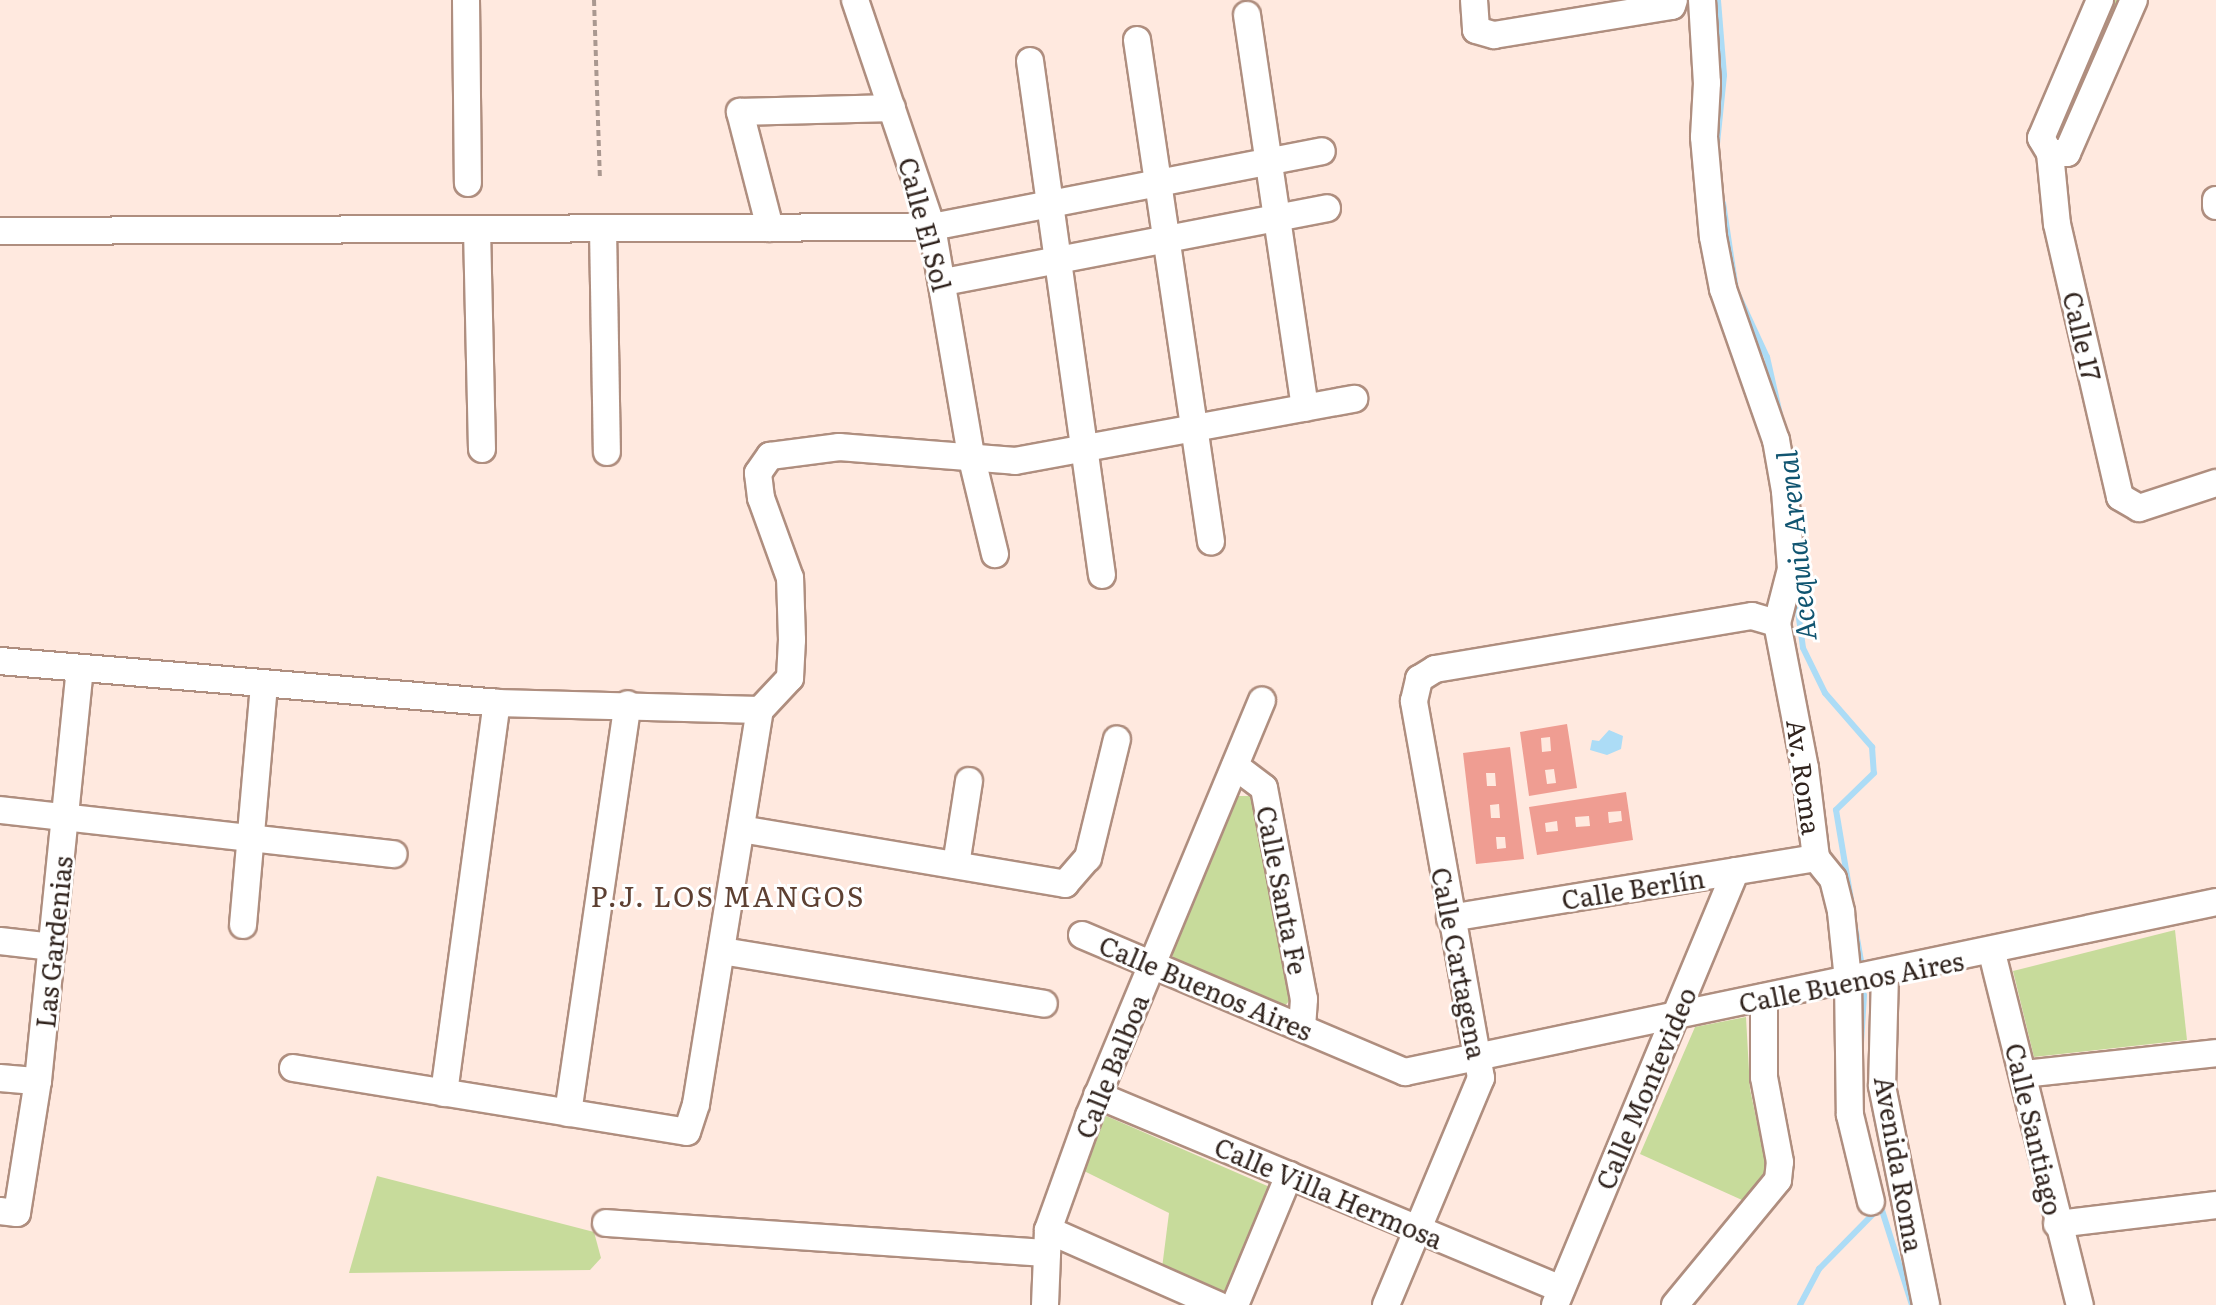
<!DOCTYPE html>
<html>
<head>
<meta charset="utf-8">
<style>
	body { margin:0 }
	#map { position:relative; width:2216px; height:1305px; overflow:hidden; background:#ffe9df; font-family:Literata,serif }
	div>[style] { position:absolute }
	.green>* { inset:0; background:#c7db9b }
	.water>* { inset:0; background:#acdcf6 }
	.stream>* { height:6px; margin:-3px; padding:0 3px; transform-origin:3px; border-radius:3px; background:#acdcf6 }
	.building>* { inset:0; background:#ef9d92 }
	.path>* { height:4px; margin-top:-2px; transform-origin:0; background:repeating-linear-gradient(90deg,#aa9890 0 6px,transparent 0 10px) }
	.roads { filter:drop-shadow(2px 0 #af8e7f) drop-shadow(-2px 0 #af8e7f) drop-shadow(0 2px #af8e7f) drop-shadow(0 -2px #af8e7f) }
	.minor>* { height:26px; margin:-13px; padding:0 13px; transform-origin:13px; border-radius:13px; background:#fff }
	span { translate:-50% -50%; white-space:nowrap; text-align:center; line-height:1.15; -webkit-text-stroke:6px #fff; paint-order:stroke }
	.street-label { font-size:26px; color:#30231d }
	.water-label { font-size:28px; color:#115571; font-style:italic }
	.neighbourhood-label { font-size:28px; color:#5d4032; letter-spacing:2px }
</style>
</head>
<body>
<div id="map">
	<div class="green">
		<div style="clip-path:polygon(2110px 0,2122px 0,2058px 144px,2049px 140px)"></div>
		<div style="clip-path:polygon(1231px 796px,1253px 796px,1289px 1001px,1284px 1007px,1175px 961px,1172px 954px)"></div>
		<div style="clip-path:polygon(2175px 930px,2187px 1040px,2034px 1057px,2013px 971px)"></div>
		<div style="clip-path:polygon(1746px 1017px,1750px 1089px,1767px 1170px,1742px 1200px,1640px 1154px,1695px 1027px)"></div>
		<div style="clip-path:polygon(1104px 1115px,1272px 1188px,1226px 1291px,1216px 1295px,1162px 1268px,1169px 1213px,1082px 1170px)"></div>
		<div style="clip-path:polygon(377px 1176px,594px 1232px,601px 1258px,590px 1270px,349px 1273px)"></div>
	</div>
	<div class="water">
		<div style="clip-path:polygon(1609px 730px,1623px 736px,1621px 749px,1607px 755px,1590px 750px,1592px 740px,1599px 741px)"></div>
	</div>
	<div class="stream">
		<div style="left:1717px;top:144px;width:69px;rotate:-84.2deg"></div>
		<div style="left:1724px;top:75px;width:75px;rotate:-94.6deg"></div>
		<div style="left:1723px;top:203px;width:88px;rotate:81.5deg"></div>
		<div style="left:1736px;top:290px;width:74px;rotate:65.2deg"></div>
		<div style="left:1767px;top:357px;width:58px;rotate:77.2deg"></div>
		<div style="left:1796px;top:596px;width:52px;rotate:82.3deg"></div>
		<div style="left:1803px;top:648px;width:50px;rotate:63.9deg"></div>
		<div style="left:1825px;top:693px;width:72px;rotate:49deg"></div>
		<div style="left:1872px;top:747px;width:26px;rotate:86deg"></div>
		<div style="left:1874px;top:773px;width:53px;rotate:135.8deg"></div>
		<div style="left:1836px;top:810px;width:91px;rotate:80.5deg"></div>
		<div style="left:1855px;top:927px;width:40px;rotate:80deg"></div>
		<div style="left:1861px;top:1043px;width:48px;rotate:-86.4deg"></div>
		<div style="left:1880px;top:1204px;width:106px;rotate:72.4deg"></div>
		<div style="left:1800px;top:1305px;width:41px;rotate:-62.2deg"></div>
		<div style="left:1819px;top:1269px;width:84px;rotate:-45.5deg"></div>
	</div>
	<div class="building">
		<div style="clip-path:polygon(evenodd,1567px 724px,1577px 788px,1529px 796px,1520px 732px,1567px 724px,1550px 737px,1551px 751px,1542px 752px,1541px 738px,1550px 737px,1567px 724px,1554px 769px,1556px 783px,1547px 784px,1545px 770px,1554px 769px)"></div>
		<div style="clip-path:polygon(evenodd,1510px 747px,1524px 859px,1476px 864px,1463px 753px,1510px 747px,1486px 773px,1495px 773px,1496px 786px,1487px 786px,1486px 773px,1510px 747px,1499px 804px,1500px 818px,1491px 818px,1490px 805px,1499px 804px,1510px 747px,1496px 837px,1505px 837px,1506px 848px,1497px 849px,1496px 837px)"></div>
		<div style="clip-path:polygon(evenodd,1626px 792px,1633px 840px,1537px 855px,1529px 807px,1626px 792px,1621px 811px,1622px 821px,1609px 823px,1608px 812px,1621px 811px,1626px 792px,1589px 816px,1590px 826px,1576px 827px,1575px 817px,1589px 816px,1626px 792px,1557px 821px,1558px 831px,1546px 832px,1545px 823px,1557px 821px)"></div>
	</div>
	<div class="path">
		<div style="left:594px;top:0;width:179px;rotate:88.1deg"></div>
	</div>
	<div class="roads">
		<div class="minor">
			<div style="left:466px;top:0;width:183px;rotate:89.4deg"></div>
			<div style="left:855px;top:0;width:240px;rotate:71.3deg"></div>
			<div style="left:932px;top:227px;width:231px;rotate:80.3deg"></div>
			<div style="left:971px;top:455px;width:102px;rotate:76.4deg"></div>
			<div style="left:1474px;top:0;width:30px;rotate:86deg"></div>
			<div style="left:1476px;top:30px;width:19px;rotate:16deg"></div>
			<div style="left:1494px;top:35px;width:180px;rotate:-9.3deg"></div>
			<div style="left:1672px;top:6px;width:6px;rotate:-72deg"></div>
			<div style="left:1702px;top:0;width:83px;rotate:86.6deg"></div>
			<div style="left:1707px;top:83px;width:54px;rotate:93.2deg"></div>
			<div style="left:1704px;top:137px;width:100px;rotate:84.9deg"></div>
			<div style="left:1713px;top:237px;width:53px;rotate:79.1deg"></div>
			<div style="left:1723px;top:289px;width:160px;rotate:70.7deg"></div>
			<div style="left:1776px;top:440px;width:52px;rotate:80deg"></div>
			<div style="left:1785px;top:491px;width:78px;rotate:85.6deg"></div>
			<div style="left:1791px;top:569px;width:56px;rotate:104.5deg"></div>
			<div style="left:2100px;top:0;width:150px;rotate:113.1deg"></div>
			<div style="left:2041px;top:138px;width:17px;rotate:59deg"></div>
			<div style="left:2050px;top:153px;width:17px"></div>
			<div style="left:2067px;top:153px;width:167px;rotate:-66.4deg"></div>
			<div style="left:1247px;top:15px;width:397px;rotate:81.6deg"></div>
			<div style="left:1137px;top:40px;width:507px;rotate:81.61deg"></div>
			<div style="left:1030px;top:61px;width:519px;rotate:82.03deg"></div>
			<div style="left:2050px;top:153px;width:71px;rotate:84.4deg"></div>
			<div style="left:2057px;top:224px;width:280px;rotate:77deg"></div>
			<div style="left:2120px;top:497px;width:22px;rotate:30deg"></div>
			<div style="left:2139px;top:508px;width:81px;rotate:-18deg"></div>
			<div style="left:2216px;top:200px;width:6px;rotate:90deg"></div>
			<div style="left:770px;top:228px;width:120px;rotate:-104.5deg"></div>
			<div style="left:740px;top:112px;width:152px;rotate:-1.5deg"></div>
			<div style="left:477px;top:229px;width:220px;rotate:88.7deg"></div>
			<div style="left:603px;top:229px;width:223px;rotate:89deg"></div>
			<div style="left:0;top:231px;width:932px;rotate:-0.25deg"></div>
			<div style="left:932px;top:227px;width:397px;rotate:-11deg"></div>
			<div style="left:944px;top:282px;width:390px;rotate:-10.9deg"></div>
			<div style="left:0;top:661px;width:499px;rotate:4.8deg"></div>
			<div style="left:497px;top:703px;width:263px;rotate:1.5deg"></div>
			<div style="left:760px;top:710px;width:44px;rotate:-46.8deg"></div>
			<div style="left:790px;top:678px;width:38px;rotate:-87deg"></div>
			<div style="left:792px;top:640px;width:62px;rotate:-91.8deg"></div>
			<div style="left:790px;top:578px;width:85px;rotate:-109.9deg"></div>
			<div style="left:761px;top:498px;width:25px;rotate:-97deg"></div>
			<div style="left:758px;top:473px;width:21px;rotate:-55deg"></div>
			<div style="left:770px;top:456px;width:70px;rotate:-7.4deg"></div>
			<div style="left:839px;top:447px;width:177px;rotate:4.5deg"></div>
			<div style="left:1015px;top:461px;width:345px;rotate:-10.4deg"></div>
			<div style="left:1235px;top:766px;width:36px;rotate:37deg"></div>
			<div style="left:1264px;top:788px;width:215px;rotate:79.3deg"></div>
			<div style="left:1304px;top:999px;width:28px;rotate:94deg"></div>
			<div style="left:0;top:810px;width:396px;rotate:6.4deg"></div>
			<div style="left:741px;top:829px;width:329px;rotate:9.6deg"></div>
			<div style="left:1065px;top:884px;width:35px;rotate:-49deg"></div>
			<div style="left:1088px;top:858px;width:122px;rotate:-76.3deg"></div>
			<div style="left:956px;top:865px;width:85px;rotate:-81.2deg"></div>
			<div style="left:1450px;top:918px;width:371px;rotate:-9.3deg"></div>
			<div style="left:243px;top:925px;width:240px;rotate:-85deg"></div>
			<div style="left:1082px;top:935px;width:351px;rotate:23deg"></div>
			<div style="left:1405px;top:1072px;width:829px;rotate:-11.84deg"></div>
			<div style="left:0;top:941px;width:53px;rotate:6.5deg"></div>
			<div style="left:722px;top:951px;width:326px;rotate:9.3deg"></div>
			<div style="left:1992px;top:953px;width:363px;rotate:76deg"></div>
			<div style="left:1885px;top:974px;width:112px;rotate:91.5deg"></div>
			<div style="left:1882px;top:1086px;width:223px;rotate:78.6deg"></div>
			<div style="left:293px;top:1068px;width:399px;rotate:9.2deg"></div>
			<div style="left:687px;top:1132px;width:29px;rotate:-72deg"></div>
			<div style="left:696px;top:1104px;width:399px;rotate:-80.8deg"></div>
			<div style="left:2024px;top:1074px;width:193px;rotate:-6.2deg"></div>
			<div style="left:0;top:1078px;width:38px;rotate:5deg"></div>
			<div style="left:444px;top:1093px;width:394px;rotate:-82.3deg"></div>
			<div style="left:1097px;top:1095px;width:503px;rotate:22.69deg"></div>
			<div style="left:568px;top:1113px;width:413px;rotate:-81.7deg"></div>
			<div style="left:0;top:1211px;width:17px;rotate:7deg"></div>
			<div style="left:17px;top:1213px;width:134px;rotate:-81deg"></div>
			<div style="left:38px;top:1081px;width:414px;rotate:-84.2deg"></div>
			<div style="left:606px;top:1223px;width:442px;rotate:3.9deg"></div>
			<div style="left:2057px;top:1224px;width:160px;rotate:-6.8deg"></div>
			<div style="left:1048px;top:1230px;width:186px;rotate:23.8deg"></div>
			<div style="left:1045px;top:1305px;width:75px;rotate:-87.7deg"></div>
			<div style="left:1048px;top:1230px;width:121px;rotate:-70.2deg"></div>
			<div style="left:1089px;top:1116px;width:450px;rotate:-67.4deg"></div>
			<div style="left:1235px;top:1305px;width:141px;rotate:-67.4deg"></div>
			<div style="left:1386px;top:1305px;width:246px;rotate:-67.3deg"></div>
			<div style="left:1481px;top:1078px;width:383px;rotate:-100.1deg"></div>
			<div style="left:1414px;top:701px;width:23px;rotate:-77deg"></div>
			<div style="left:1419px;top:679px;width:19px;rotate:-32deg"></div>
			<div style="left:1435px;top:669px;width:321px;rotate:-9.5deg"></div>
			<div style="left:1752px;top:616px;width:26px;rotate:16deg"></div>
			<div style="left:1777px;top:623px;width:148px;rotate:79.1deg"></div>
			<div style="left:1805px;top:768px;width:91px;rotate:83deg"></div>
			<div style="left:1816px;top:858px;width:27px;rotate:51deg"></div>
			<div style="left:1833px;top:879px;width:34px;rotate:76deg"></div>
			<div style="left:1841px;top:912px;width:68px;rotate:84.1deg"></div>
			<div style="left:1848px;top:980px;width:135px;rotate:89.2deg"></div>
			<div style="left:1850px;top:1115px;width:89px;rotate:76.4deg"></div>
			<div style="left:1555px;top:1305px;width:470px;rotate:-67.4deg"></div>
			<div style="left:1675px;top:1305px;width:162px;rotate:-50.5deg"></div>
			<div style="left:1778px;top:1180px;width:18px;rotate:-84deg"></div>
			<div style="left:1780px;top:1162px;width:86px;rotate:-100.7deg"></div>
			<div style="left:1764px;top:1077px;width:80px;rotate:-90deg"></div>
		</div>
	</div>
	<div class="street-label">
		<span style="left:926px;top:224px;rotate:75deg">Calle El Sol</span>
		<span style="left:2083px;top:336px;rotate:77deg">Calle 17</span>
		<span style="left:1805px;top:777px;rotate:82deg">Av. Roma</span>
		<span style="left:1633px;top:888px;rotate:-9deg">Calle Berlín</span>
		<span style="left:1283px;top:890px;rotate:79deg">Calle Santa Fe</span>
		<span style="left:53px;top:942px;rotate:-84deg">Las Gardenias</span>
		<span style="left:1460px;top:963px;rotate:79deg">Calle Cartagena</span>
		<span style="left:1851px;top:981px;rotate:-11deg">Calle Buenos Aires</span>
		<span style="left:1206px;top:987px;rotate:23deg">Calle Buenos Aires</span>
		<span style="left:1111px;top:1066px;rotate:-68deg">Calle Balboa</span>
		<span style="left:1645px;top:1088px;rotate:-67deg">Calle Montevideo</span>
		<span style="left:2035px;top:1129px;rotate:77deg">Calle Santiago</span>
		<span style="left:1900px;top:1164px;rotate:80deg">Avenida Roma</span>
		<span style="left:1329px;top:1192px;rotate:23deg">Calle Villa Hermosa</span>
	</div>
	<div class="water-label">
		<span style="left:1795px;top:546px;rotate:-96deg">Acequia Arenal</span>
	</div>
	<div class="neighbourhood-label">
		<span style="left:728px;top:895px">P.J. LOS MANGOS</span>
	</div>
</div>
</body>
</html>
